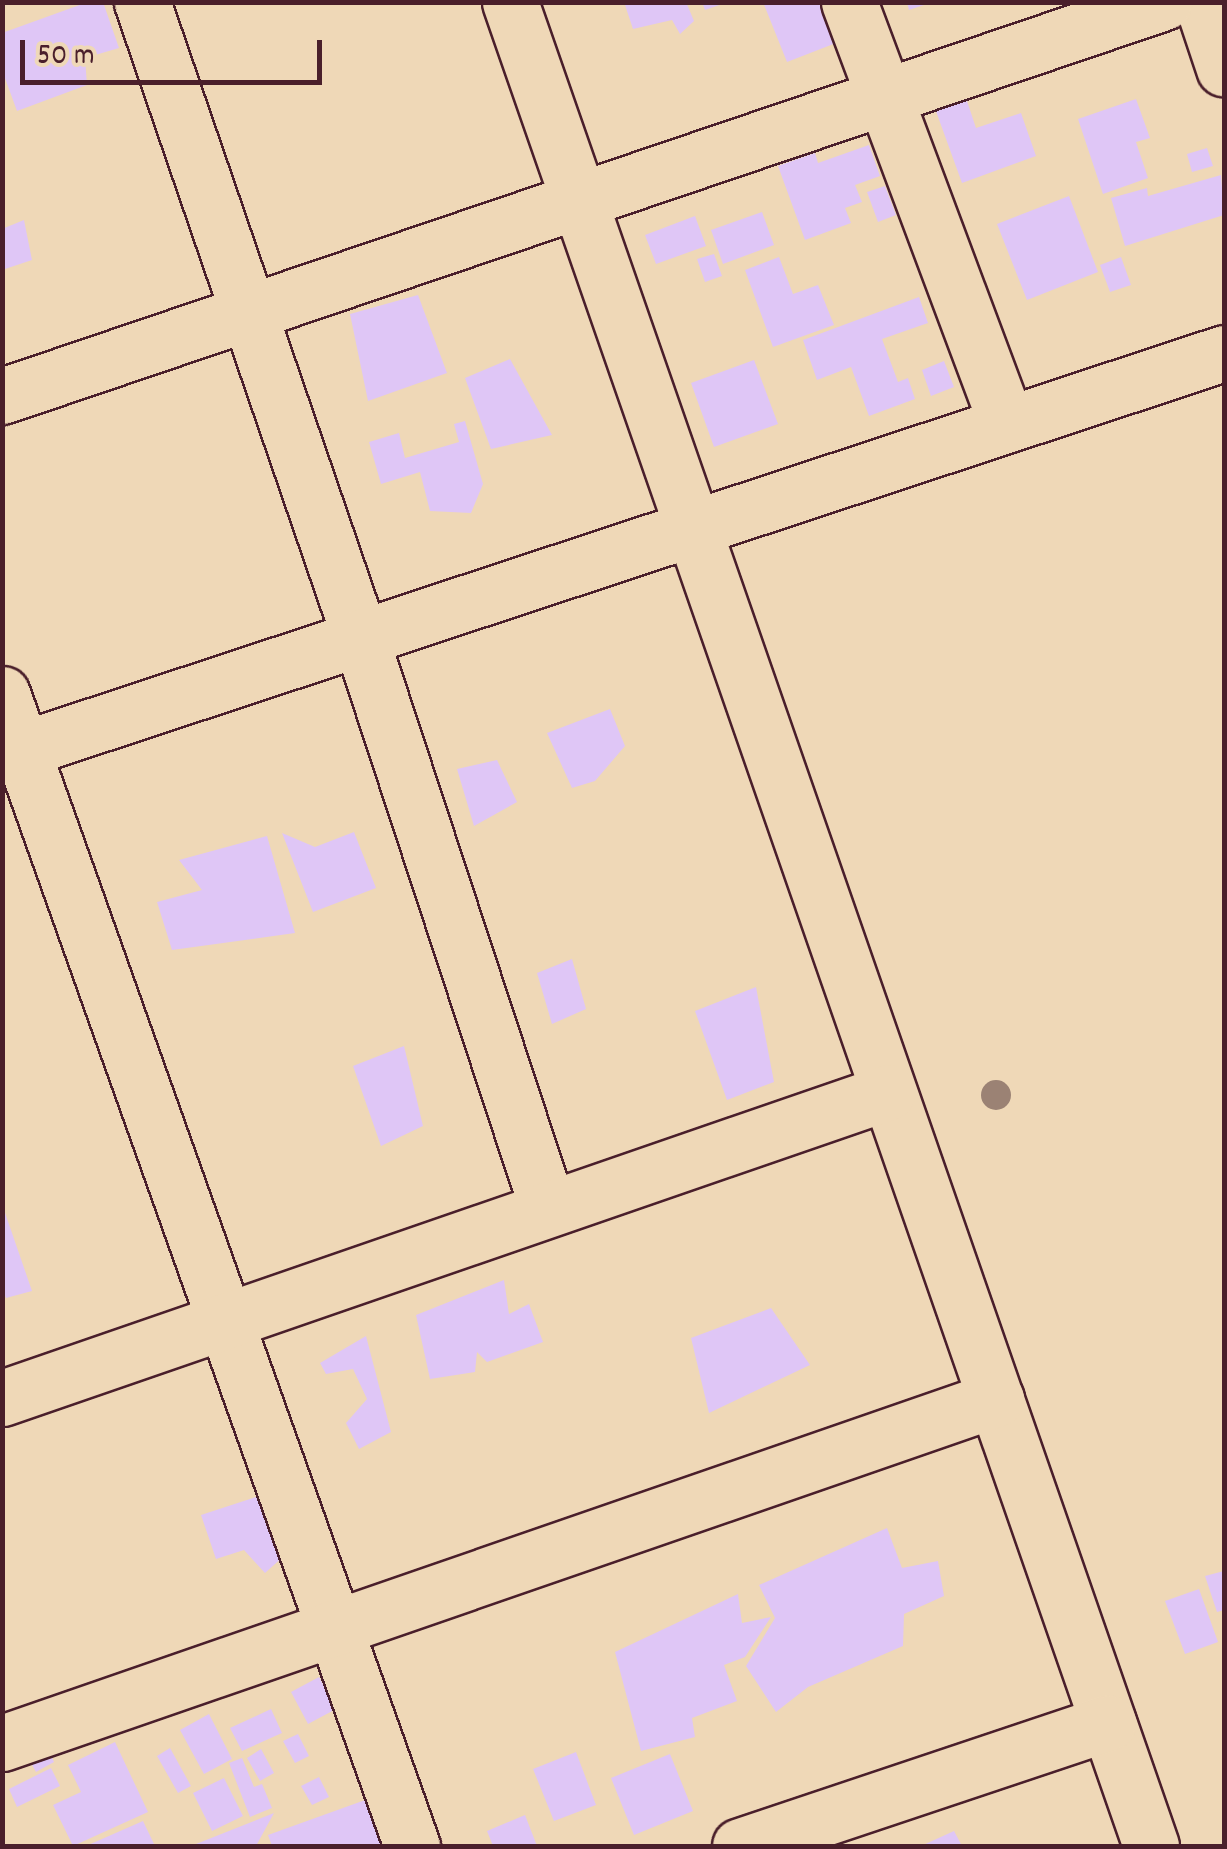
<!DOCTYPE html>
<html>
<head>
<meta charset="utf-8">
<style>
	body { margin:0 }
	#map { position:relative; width:1227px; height:1849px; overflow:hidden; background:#efd8b7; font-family:Dekko,sans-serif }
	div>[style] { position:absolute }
	.building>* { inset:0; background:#dfc6f6 }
	.roads { filter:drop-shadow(2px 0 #4a1f2b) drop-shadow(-2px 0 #4a1f2b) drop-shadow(0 2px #4a1f2b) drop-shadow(0 -2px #4a1f2b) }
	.minor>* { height:55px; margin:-27.5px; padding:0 27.5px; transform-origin:27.5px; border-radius:27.5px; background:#efd8b7 }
	.trees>* { width:30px; height:30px; margin:-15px; border-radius:50%; background:#9b8274 }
	span { translate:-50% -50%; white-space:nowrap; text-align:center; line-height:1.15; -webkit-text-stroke:10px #efd8b7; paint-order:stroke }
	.frame { position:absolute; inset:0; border:5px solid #4a1f2b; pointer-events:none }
	.scale { position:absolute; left:20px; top:40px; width:302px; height:45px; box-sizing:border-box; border:5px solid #4a1f2b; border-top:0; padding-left:12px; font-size:30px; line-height:35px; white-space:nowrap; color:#4a1f2b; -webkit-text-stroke:8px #efd8b7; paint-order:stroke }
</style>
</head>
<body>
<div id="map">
	<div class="building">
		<div style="clip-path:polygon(88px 2px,103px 2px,119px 48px,85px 58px,87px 85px,17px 111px,2px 70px,2px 33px)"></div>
		<div style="clip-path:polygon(624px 2px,686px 2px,694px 21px,680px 34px,672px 20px,633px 29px)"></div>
		<div style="clip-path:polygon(702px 2px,725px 2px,725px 3px,705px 10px)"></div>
		<div style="clip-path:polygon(763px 2px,822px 2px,836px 43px,787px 62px)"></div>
		<div style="clip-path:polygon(907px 2px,930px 2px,930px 3px,909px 10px)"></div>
		<div style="clip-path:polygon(964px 92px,976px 128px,1021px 113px,1036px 156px,962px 183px,933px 103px)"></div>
		<div style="clip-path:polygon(1136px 99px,1150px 138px,1136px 142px,1148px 178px,1103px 194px,1078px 119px)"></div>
		<div style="clip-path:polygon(869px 145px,880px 176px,855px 185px,862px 202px,845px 208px,851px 223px,805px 240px,778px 166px,815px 153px,818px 163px)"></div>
		<div style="clip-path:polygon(1207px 148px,1213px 166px,1192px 172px,1187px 154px)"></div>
		<div style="clip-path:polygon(1221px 175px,1224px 215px,1125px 246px,1111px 198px,1147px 188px,1148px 196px)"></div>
		<div style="clip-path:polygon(885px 186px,896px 215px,878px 222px,867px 192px)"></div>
		<div style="clip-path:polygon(1069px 196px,1098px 272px,1027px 300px,997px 224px)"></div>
		<div style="clip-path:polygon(762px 212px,774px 245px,723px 264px,711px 230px)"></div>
		<div style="clip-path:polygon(695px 216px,706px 246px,656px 264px,645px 235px)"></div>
		<div style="clip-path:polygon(24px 220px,32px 260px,2px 270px,2px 229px)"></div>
		<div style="clip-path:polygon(714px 254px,722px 276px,705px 282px,697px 259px)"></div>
		<div style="clip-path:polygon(779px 257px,793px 294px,818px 285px,834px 325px,773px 347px,745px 270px)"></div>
		<div style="clip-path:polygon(1121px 257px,1131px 285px,1110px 292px,1100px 265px)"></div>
		<div style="clip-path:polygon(418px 295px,447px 373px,368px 401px,350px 314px)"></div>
		<div style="clip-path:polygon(919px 297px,928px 323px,882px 339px,898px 382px,908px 378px,915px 399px,869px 416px,851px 367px,817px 380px,803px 340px)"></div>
		<div style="clip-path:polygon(510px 359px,552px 435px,491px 449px,465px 378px)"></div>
		<div style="clip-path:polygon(754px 360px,778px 424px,714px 447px,691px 383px)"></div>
		<div style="clip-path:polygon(944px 361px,954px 387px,931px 396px,922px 370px)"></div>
		<div style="clip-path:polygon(465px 421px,483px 484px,471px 513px,430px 511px,420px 472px,381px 484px,369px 442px,399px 433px,405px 458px,459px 442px,454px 424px)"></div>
		<div style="clip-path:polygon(610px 709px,625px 746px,595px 781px,572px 788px,547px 733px)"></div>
		<div style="clip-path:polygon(497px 760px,517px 802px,474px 826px,457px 769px)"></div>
		<div style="clip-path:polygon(354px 832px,376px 888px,313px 912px,282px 833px,315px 847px)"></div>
		<div style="clip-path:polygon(267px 836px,295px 933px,172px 950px,157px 902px,202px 890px,179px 860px)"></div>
		<div style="clip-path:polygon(572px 959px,586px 1009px,552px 1024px,537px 973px)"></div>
		<div style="clip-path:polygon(756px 987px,774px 1082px,727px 1100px,695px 1011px)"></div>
		<div style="clip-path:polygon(404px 1046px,423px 1126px,381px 1146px,353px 1066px)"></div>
		<div style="clip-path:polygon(3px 1207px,32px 1291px,6px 1298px,2px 1287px)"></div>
		<div style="clip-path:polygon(504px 1280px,509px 1314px,529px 1304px,543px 1342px,487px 1362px,477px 1352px,475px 1372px,430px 1379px,416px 1315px)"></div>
		<div style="clip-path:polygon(771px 1308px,810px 1365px,709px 1413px,691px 1338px)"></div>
		<div style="clip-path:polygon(366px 1336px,391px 1432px,359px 1449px,346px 1423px,367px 1399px,353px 1369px,326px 1374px,320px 1363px)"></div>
		<div style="clip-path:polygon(265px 1494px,285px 1555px,265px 1573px,244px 1550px,216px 1559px,201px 1515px)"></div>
		<div style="clip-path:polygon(887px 1528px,902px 1568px,938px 1561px,944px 1596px,904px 1614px,903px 1646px,808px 1687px,776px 1712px,746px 1666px,775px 1618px,759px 1585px)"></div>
		<div style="clip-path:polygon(1224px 1571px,1224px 1610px,1217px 1612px,1205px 1576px)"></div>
		<div style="clip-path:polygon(1199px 1589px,1218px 1642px,1185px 1654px,1165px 1601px)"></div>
		<div style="clip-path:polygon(738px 1594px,742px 1623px,771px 1617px,745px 1657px,724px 1665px,737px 1701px,692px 1718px,695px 1737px,641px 1751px,615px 1652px)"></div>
		<div style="clip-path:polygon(319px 1677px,336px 1709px,308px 1724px,291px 1692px)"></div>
		<div style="clip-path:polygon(271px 1709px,282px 1733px,242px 1751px,230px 1728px)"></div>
		<div style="clip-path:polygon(209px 1714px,232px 1759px,204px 1774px,180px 1730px)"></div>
		<div style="clip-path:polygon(298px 1734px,309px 1756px,295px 1763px,283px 1741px)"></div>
		<div style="clip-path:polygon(115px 1742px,148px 1812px,73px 1846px,53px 1805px,81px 1792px,68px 1765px)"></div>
		<div style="clip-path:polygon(170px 1748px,191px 1786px,178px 1793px,157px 1756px)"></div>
		<div style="clip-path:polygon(261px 1749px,274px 1773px,260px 1781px,247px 1758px)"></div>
		<div style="clip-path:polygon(576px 1752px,596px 1805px,554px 1821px,533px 1769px)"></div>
		<div style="clip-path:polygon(50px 1753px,54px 1762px,36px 1772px,31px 1763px)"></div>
		<div style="clip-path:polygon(670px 1754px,693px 1811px,634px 1835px,611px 1778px)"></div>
		<div style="clip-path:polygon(242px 1758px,254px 1787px,262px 1784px,272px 1808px,250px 1817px,229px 1763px)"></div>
		<div style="clip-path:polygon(51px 1768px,60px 1786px,17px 1807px,9px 1789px)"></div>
		<div style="clip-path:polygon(319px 1777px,329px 1797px,312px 1805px,301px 1786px)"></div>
		<div style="clip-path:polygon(224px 1778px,243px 1816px,212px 1831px,193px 1793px)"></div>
		<div style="clip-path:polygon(368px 1799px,391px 1846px,272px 1846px,268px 1835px)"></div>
		<div style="clip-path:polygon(274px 1813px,256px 1846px,191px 1846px)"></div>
		<div style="clip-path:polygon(525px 1815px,537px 1846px,493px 1846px,487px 1831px)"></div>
		<div style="clip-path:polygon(143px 1821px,155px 1846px,86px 1846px)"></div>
		<div style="clip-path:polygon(954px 1831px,962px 1846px,921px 1846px)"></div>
	</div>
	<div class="roads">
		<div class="minor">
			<div style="left:142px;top:2px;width:671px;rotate:71.05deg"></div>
			<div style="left:360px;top:637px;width:602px;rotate:71.81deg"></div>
			<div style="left:510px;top:2px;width:1952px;rotate:70.83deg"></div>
			<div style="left:849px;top:2px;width:451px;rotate:69.5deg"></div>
			<div style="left:1202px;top:2px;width:70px;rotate:71.6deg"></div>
			<div style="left:2px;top:396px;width:1227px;rotate:-18.73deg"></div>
			<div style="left:2px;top:694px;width:1223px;rotate:70.41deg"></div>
			<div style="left:2px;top:756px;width:1287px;rotate:-18.25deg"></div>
			<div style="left:2px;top:1398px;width:937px;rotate:-19.05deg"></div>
			<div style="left:2px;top:1743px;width:1052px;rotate:-19.09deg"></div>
			<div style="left:740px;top:1846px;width:388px;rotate:-18.5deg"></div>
		</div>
	</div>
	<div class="trees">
		<div style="left:996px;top:1095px"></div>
	</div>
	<div class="frame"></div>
	<div class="scale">50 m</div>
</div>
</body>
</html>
